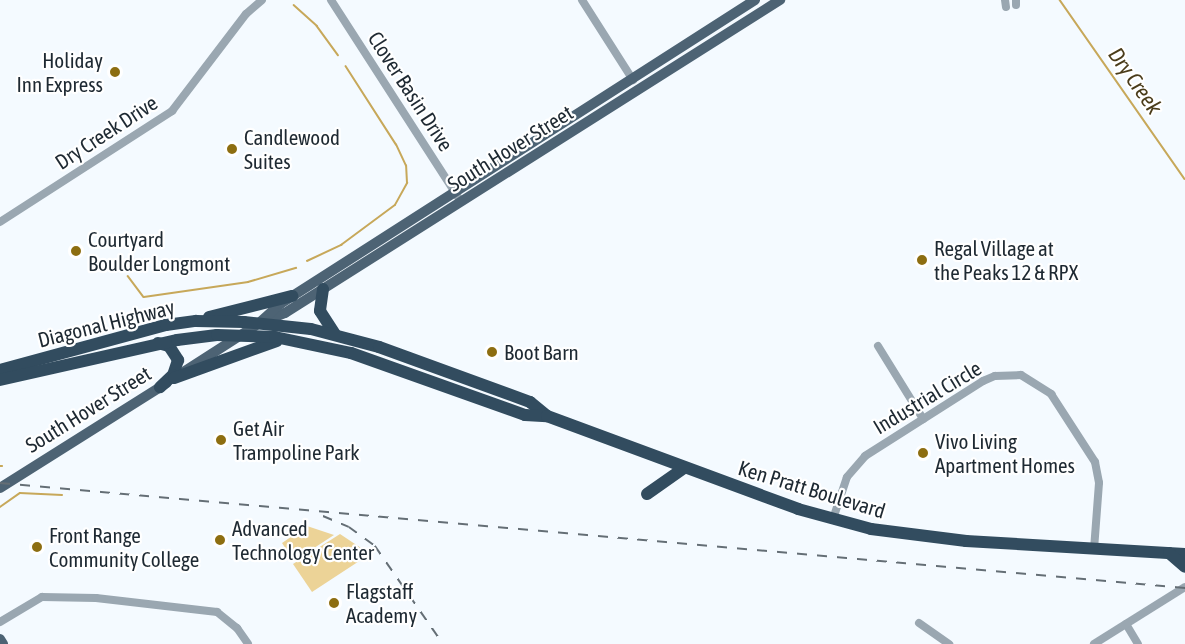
<!DOCTYPE html>
<html>
<head>
<meta charset="utf-8">
<style>
	body { margin:0 }
	#map { position:relative; width:1185px; height:644px; overflow:hidden; background:#f4faff; font-family:"Asap Condensed",sans-serif }
	div>[style] { position:absolute }
	.green>* { inset:0; background:#ecd397 }
	.stream>* { height:1.5px; margin:-0.75px; padding:0 0.75px; transform-origin:0.75px; border-radius:0.75px; background:#c7a85a }
	.minor>* { height:8px; margin:-4px; padding:0 4px; transform-origin:4px; border-radius:4px; background:#9aa7b1 }
	.major>* { height:10px; margin:-5px; padding:0 5px; transform-origin:5px; border-radius:5px; background:#4d6374 }
	.highway>* { height:12px; margin:-6px; padding:0 6px; transform-origin:6px; border-radius:6px; background:#324c5f }
	.rail>* { height:1.5px; margin-top:-0.75px; transform-origin:0; background:repeating-linear-gradient(90deg,#646e75 0 10px,transparent 0 20px) }
	.dots>* { width:16px; height:16px; translate:-50% -50%; box-sizing:border-box; border:3px solid #fff; border-radius:50% }
	span { translate:-50% -50%; white-space:nowrap; text-align:center; line-height:1.15; -webkit-text-stroke:4.5px #fff; paint-order:stroke }
	.poi-label { font-size:21px; color:#1e2932 }
	.right { translate:-100% -50%; text-align:right }
	.left { translate:0 -50%; text-align:left }
	.street-label { font-size:21px; color:#1e2932 }
	.water-label { font-size:22px; color:#4a3c1a; font-style:italic }
</style>
</head>
<body>
<div id="map">
	<div class="green">
		<div style="clip-path:polygon(307px 526px,334px 535px,294px 561px,282px 543px)"></div>
		<div style="clip-path:polygon(340px 534px,370px 554px,312px 592px,293px 564px)"></div>
	</div>
	<div class="stream">
		<div style="left:1060px;top:0;width:218px;rotate:55.1deg"></div>
		<div style="left:294px;top:5px;width:31px;rotate:42deg"></div>
		<div style="left:317px;top:26px;width:36px;rotate:54deg"></div>
		<div style="left:307px;top:261px;width:38px;rotate:-25deg"></div>
		<div style="left:341px;top:245px;width:67px;rotate:-36.5deg"></div>
		<div style="left:395px;top:205px;width:25px;rotate:-61deg"></div>
		<div style="left:407px;top:183px;width:17px;rotate:-93deg"></div>
		<div style="left:406px;top:166px;width:23px;rotate:-115deg"></div>
		<div style="left:396px;top:145px;width:93px;rotate:-122.7deg"></div>
		<div style="left:128px;top:276px;width:26px;rotate:53deg"></div>
		<div style="left:144px;top:297px;width:105px;rotate:-8.2deg"></div>
		<div style="left:248px;top:282px;width:50px;rotate:-16.3deg"></div>
		<div style="left:0;top:466px;width:2px"></div>
		<div style="left:0;top:507px;width:24px;rotate:-35deg"></div>
		<div style="left:20px;top:493px;width:42px;rotate:2.7deg"></div>
	</div>
	<div class="minor">
		<div style="left:331px;top:0;width:240px;rotate:57.2deg"></div>
		<div style="left:582px;top:0;width:95px;rotate:57.5deg"></div>
		<div style="left:1005px;top:0;width:7px;rotate:82deg"></div>
		<div style="left:1016px;top:0;width:5px;rotate:90deg"></div>
		<div style="left:0;top:222px;width:205px;rotate:-32.8deg"></div>
		<div style="left:172px;top:111px;width:122px;rotate:-52.7deg"></div>
		<div style="left:246px;top:14px;width:21px;rotate:-41deg"></div>
		<div style="left:878px;top:346px;width:86px;rotate:58.3deg"></div>
		<div style="left:833px;top:519px;width:44px;rotate:-71.6deg"></div>
		<div style="left:847px;top:477px;width:28px;rotate:-49deg"></div>
		<div style="left:865px;top:456px;width:140px;rotate:-32.4deg"></div>
		<div style="left:983px;top:381px;width:13px;rotate:-23deg"></div>
		<div style="left:995px;top:376px;width:26px;rotate:-2deg"></div>
		<div style="left:1021px;top:375px;width:36px;rotate:32deg"></div>
		<div style="left:1051px;top:394px;width:81px;rotate:57.1deg"></div>
		<div style="left:1095px;top:462px;width:21px;rotate:79deg"></div>
		<div style="left:1099px;top:483px;width:66px;rotate:94.3deg"></div>
		<div style="left:0;top:622px;width:49px;rotate:-30.8deg"></div>
		<div style="left:42px;top:597px;width:54px;rotate:1.1deg"></div>
		<div style="left:96px;top:598px;width:122px;rotate:6.6deg"></div>
		<div style="left:217px;top:612px;width:26px;rotate:39deg"></div>
		<div style="left:237px;top:628px;width:19px;rotate:55deg"></div>
		<div style="left:919px;top:623px;width:37px;rotate:35deg"></div>
		<div style="left:1126px;top:624px;width:23px;rotate:59deg"></div>
		<div style="left:1094px;top:644px;width:107px;rotate:-32.1deg"></div>
	</div>
	<div class="major">
		<div style="left:267px;top:320px;width:19px;rotate:-21deg"></div>
		<div style="left:285px;top:313px;width:586px;rotate:-32.31deg"></div>
		<div style="left:185px;top:371px;width:87px;rotate:-32.8deg"></div>
		<div style="left:258px;top:324px;width:30px;rotate:-42deg"></div>
		<div style="left:280px;top:304px;width:564px;rotate:-32.62deg"></div>
		<div style="left:0;top:488px;width:197px;rotate:-32.2deg"></div>
		<div style="left:0;top:639px;width:6px;rotate:59deg"></div>
	</div>
	<div class="highway">
		<div style="left:323px;top:289px;width:22px;rotate:98deg"></div>
		<div style="left:320px;top:311px;width:27px;rotate:57deg"></div>
		<div style="left:209px;top:317px;width:86px;rotate:-14.2deg"></div>
		<div style="left:158px;top:343px;width:11px;rotate:15deg"></div>
		<div style="left:169px;top:346px;width:17px;rotate:57deg"></div>
		<div style="left:178px;top:360px;width:16px;rotate:108deg"></div>
		<div style="left:173px;top:375px;width:18px;rotate:137deg"></div>
		<div style="left:0;top:370px;width:172px;rotate:-15.2deg"></div>
		<div style="left:166px;top:325px;width:30px;rotate:-8deg"></div>
		<div style="left:196px;top:321px;width:48px;rotate:1.2deg"></div>
		<div style="left:244px;top:322px;width:67px;rotate:6deg"></div>
		<div style="left:311px;top:329px;width:70px;rotate:14.8deg"></div>
		<div style="left:379px;top:347px;width:161px;rotate:20deg"></div>
		<div style="left:530px;top:402px;width:22px;rotate:39deg"></div>
		<div style="left:174px;top:378px;width:109px;rotate:-19.8deg"></div>
		<div style="left:0;top:380px;width:181px;rotate:-12.7deg"></div>
		<div style="left:177px;top:340px;width:40px;rotate:-7.1deg"></div>
		<div style="left:217px;top:335px;width:58px;rotate:2deg"></div>
		<div style="left:275px;top:337px;width:78px;rotate:11.9deg"></div>
		<div style="left:351px;top:353px;width:185px;rotate:19.6deg"></div>
		<div style="left:525px;top:415px;width:22px;rotate:3deg"></div>
		<div style="left:547px;top:416px;width:268px;rotate:20.3deg"></div>
		<div style="left:798px;top:509px;width:76px;rotate:15.3deg"></div>
		<div style="left:871px;top:529px;width:96px;rotate:7.2deg"></div>
		<div style="left:966px;top:541px;width:219px;rotate:3.4deg"></div>
		<div style="left:647px;top:494px;width:45px;rotate:-35.1deg"></div>
		<div style="left:1169px;top:553px;width:21px;rotate:41deg"></div>
	</div>
	<div class="rail">
		<div style="left:0;top:483px;width:1190px;rotate:5.06deg"></div>
		<div style="left:323px;top:516px;width:28px;rotate:23deg"></div>
		<div style="left:349px;top:527px;width:32px;rotate:36deg"></div>
		<div style="left:375px;top:546px;width:119px;rotate:55.2deg"></div>
	</div>
	<div class="dots">
		<div style="left:115px;top:72px;background:#8d6e11"></div>
		<div style="left:232px;top:149px;background:#8d6e11"></div>
		<div style="left:76px;top:251px;background:#8d6e11"></div>
		<div style="left:922px;top:260px;background:#8d6e11"></div>
		<div style="left:492px;top:352px;background:#8d6e11"></div>
		<div style="left:221px;top:440px;background:#8d6e11"></div>
		<div style="left:923px;top:453px;background:#8d6e11"></div>
		<div style="left:220px;top:540px;background:#8d6e11"></div>
		<div style="left:37px;top:547px;background:#8d6e11"></div>
		<div style="left:334px;top:603px;background:#8d6e11"></div>
	</div>
	<div class="poi-label">
		<span class="right" style="left:103px;top:72px">Holiday<br>Inn Express</span>
		<span class="left" style="left:244px;top:149px">Candlewood<br>Suites</span>
		<span class="left" style="left:88px;top:251px">Courtyard<br>Boulder Longmont</span>
		<span class="left" style="left:934px;top:260px">Regal Village at<br>the Peaks 12 &amp; RPX</span>
		<span class="left" style="left:504px;top:352px">Boot Barn</span>
		<span class="left" style="left:233px;top:440px">Get Air<br>Trampoline Park</span>
		<span class="left" style="left:935px;top:453px">Vivo Living<br>Apartment Homes</span>
		<span class="left" style="left:232px;top:540px">Advanced<br>Technology Center</span>
		<span class="left" style="left:49px;top:547px">Front Range<br>Community College</span>
		<span class="left" style="left:346px;top:603px">Flagstaff<br>Academy</span>
	</div>
	<div class="street-label">
		<span style="left:411px;top:91px;rotate:57deg">Clover Basin Drive</span>
		<span style="left:106px;top:132px;rotate:-33deg">Dry Creek Drive</span>
		<span style="left:510px;top:148px;rotate:-32deg">South Hover Street</span>
		<span style="left:106px;top:323px;rotate:-14deg">Diagonal Highway</span>
		<span style="left:927px;top:397px;rotate:-31deg">Industrial Circle</span>
		<span style="left:88px;top:409px;rotate:-32deg">South Hover Street</span>
		<span style="left:812px;top:489px;rotate:17deg">Ken Pratt Boulevard</span>
	</div>
	<div class="water-label">
		<span style="left:1135px;top:81px;rotate:55deg">Dry Creek</span>
	</div>
</div>
</body>
</html>
